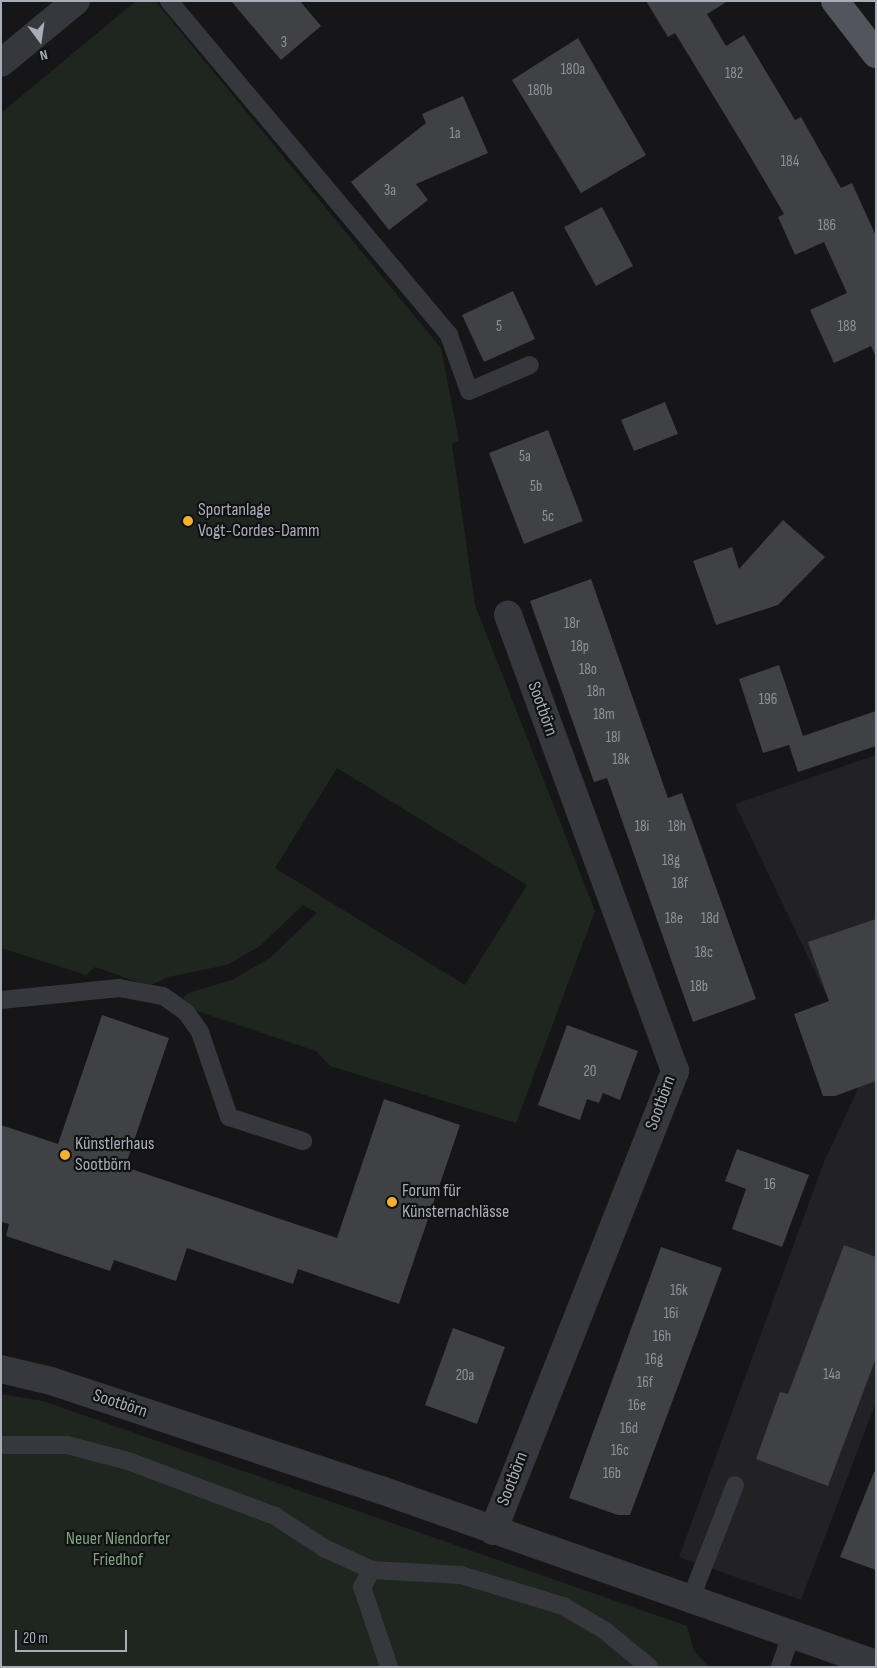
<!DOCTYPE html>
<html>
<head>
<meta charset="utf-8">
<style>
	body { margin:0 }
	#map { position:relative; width:877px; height:1668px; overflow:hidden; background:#161618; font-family:"Sofia Sans Condensed",sans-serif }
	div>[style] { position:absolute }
	.built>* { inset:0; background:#222225 }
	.green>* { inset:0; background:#1e261f }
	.building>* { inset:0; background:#404145 }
	.lane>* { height:18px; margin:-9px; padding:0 9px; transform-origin:9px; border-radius:9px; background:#37383d }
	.street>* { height:28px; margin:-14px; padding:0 14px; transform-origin:14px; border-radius:14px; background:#37383d }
	.primary>* { height:28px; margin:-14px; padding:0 14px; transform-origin:14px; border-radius:14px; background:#53555c }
	.dots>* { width:14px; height:14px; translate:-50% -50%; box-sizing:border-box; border:2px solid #111113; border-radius:50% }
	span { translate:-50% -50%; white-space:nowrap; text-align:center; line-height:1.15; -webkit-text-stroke:4.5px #111113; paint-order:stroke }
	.number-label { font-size:15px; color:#8e929b }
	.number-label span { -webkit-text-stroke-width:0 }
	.poi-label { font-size:18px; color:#a8adb8 }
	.left { translate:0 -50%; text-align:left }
	.street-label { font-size:18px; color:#a8adb8 }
	.park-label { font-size:18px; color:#7fa381 }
	.frame { position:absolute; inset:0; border:2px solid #a8adb8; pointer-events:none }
	.north { position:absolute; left:15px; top:15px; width:50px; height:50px; -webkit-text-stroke:4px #111113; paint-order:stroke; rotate:166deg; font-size:14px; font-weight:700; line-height:20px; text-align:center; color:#a8adb8 }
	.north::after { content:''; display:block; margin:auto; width:18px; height:22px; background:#a8adb8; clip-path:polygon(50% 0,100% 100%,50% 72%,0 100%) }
	.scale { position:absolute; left:15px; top:1630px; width:112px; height:22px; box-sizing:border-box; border:2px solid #a8adb8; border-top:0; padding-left:6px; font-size:15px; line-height:18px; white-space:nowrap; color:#a8adb8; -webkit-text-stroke:4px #111113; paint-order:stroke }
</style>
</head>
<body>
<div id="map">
	<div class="built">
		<div style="clip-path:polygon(876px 755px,876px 1402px,801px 1600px,679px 1557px,824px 1162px,859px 1087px,829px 1001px,735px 804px)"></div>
	</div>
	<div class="green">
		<div style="clip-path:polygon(evenodd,136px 1px,155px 1px,441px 348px,459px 441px,452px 444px,475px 605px,595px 911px,516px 1123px,330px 1066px,316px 1051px,197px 1011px,183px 998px,188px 993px,232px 980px,270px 958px,317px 913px,303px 905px,260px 946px,227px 965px,168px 977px,149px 986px,95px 967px,86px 975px,1px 948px,1px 113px,136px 1px,337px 768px,527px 885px,465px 985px,275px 868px,337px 768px)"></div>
		<div style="clip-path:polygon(1px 1394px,43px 1401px,687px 1626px,694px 1651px,709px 1667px,1px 1667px)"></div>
	</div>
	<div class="building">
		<div style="clip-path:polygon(231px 1px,300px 1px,321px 26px,281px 60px)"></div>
		<div style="clip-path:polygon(646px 1px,728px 1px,707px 14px,726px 46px,744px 35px,795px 120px,801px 117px,841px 188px,852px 183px,876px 236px,876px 357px,871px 346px,834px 363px,810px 310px,847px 293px,824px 242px,795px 255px,778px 217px,784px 214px,747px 151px,675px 33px,668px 37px)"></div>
		<div style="clip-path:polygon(578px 38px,646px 155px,581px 193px,512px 80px)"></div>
		<div style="clip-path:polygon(463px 96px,488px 153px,416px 184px,428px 200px,389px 230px,351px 182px,426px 123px,422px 114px)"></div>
		<div style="clip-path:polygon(602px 207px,633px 266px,596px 286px,564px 227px)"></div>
		<div style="clip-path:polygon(513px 291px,535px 339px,484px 362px,462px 315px)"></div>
		<div style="clip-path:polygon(665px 402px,678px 434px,634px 451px,621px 420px)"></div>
		<div style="clip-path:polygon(548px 430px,583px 521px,524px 544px,489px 453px)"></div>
		<div style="clip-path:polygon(783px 520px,825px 557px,778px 605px,716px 625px,693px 561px,732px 547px,739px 569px)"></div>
		<div style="clip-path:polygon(591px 579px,668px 798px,682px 793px,756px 999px,693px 1022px,607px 778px,594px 782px,530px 601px)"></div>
		<div style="clip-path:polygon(779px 665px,803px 736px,876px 711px,876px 746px,798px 772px,789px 745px,763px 753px,739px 679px)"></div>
		<div style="clip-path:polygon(876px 919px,876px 1081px,835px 1096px,823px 1096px,794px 1014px,829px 1001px,808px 942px)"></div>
		<div style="clip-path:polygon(102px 1015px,169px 1038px,125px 1167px,337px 1238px,384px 1099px,460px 1125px,399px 1304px,298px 1269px,293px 1284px,187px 1248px,176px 1281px,114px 1260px,110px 1271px,6px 1236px,9px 1224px,1px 1222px,1px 1125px,58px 1144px)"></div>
		<div style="clip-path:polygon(567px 1025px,638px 1051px,620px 1100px,603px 1093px,599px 1103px,587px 1099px,580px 1120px,538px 1105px)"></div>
		<div style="clip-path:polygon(737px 1149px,809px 1175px,782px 1247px,732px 1229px,746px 1189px,725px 1181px)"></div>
		<div style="clip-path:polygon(844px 1245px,876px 1257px,876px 1358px,828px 1486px,756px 1459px,780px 1392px,788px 1394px)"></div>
		<div style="clip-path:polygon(661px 1247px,722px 1268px,630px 1515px,618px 1515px,569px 1498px)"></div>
		<div style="clip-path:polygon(453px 1328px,505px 1347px,477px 1424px,425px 1405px)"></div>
		<div style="clip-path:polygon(874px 1472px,876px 1472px,876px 1570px,840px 1557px)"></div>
	</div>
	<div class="lane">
		<div style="left:169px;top:1px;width:436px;rotate:50deg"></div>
		<div style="left:449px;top:335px;width:59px;rotate:70.3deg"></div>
		<div style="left:469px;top:391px;width:66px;rotate:-23.1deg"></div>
		<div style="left:1px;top:1000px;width:119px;rotate:-5.8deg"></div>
		<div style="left:119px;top:988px;width:45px;rotate:10.3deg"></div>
		<div style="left:163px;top:996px;width:28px;rotate:35deg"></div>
		<div style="left:186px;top:1012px;width:24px;rotate:55deg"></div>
		<div style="left:200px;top:1032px;width:90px;rotate:71.2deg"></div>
		<div style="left:229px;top:1117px;width:78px;rotate:18deg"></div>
		<div style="left:1px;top:1445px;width:66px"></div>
		<div style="left:67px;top:1445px;width:63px;rotate:14.7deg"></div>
		<div style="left:128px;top:1461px;width:157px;rotate:20.5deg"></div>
		<div style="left:275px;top:1516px;width:59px;rotate:33.1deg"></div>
		<div style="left:324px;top:1548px;width:53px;rotate:24.6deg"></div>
		<div style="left:691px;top:1598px;width:121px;rotate:-68.7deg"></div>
		<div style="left:389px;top:1667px;width:84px;rotate:-108.6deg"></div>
		<div style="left:362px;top:1587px;width:20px;rotate:-60deg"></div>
		<div style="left:372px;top:1570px;width:89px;rotate:3.2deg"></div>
		<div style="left:461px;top:1575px;width:107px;rotate:16.9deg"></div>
		<div style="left:563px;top:1606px;width:48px;rotate:30.3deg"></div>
		<div style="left:604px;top:1630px;width:58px;rotate:39.4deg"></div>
		<div style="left:780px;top:1667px;width:34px;rotate:-71deg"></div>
	</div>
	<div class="street">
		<div style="left:1px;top:63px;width:97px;rotate:-39.6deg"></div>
		<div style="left:1px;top:1369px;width:51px;rotate:13.5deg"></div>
		<div style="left:51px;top:1381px;width:348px;rotate:18.3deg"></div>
		<div style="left:381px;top:1490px;width:525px;rotate:19.37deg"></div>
		<div style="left:493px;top:1531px;width:495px;rotate:-68.4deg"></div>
		<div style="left:675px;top:1071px;width:486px;rotate:-110.1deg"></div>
	</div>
	<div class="primary">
		<div style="left:835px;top:1px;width:67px;rotate:52.3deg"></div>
	</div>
	<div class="dots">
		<div style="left:188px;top:521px;background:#f2b134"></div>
		<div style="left:65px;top:1155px;background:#f2b134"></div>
		<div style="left:392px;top:1202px;background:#f2b134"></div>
	</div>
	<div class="number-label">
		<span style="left:284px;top:43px">3</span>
		<span style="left:573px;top:70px">180a</span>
		<span style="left:734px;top:74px">182</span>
		<span style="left:540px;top:91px">180b</span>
		<span style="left:455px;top:134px">1a</span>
		<span style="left:790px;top:162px">184</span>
		<span style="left:390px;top:191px">3a</span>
		<span style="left:827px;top:226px">186</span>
		<span style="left:499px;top:327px">5</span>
		<span style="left:847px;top:327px">188</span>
		<span style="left:525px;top:457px">5a</span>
		<span style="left:536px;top:487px">5b</span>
		<span style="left:548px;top:517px">5c</span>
		<span style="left:572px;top:624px">18r</span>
		<span style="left:580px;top:647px">18p</span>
		<span style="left:588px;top:670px">18o</span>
		<span style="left:596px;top:692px">18n</span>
		<span style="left:768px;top:700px">196</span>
		<span style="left:604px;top:715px">18m</span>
		<span style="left:613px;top:738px">18l</span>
		<span style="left:621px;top:760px">18k</span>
		<span style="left:642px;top:827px">18i</span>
		<span style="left:677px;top:827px">18h</span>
		<span style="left:671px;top:861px">18g</span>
		<span style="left:680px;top:884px">18f</span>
		<span style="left:674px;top:919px">18e</span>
		<span style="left:710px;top:919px">18d</span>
		<span style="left:704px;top:953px">18c</span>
		<span style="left:699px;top:987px">18b</span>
		<span style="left:590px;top:1072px">20</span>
		<span style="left:770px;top:1185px">16</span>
		<span style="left:679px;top:1291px">16k</span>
		<span style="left:671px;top:1314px">16i</span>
		<span style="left:662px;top:1337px">16h</span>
		<span style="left:654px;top:1360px">16g</span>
		<span style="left:832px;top:1375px">14a</span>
		<span style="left:465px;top:1376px">20a</span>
		<span style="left:645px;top:1383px">16f</span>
		<span style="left:637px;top:1406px">16e</span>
		<span style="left:629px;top:1429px">16d</span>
		<span style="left:620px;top:1451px">16c</span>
		<span style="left:612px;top:1474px">16b</span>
	</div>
	<div class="poi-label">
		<span class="left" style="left:198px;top:521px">Sportanlage<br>Vogt-Cordes-Damm</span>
		<span class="left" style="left:75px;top:1155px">Künstlerhaus<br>Sootbörn</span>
		<span class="left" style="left:402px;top:1202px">Forum für<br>Künsternachlässe</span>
	</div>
	<div class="street-label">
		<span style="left:542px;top:709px;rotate:70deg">Sootbörn</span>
		<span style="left:661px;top:1103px;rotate:-70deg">Sootbörn</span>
		<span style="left:120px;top:1404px;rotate:18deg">Sootbörn</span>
		<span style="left:513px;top:1479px;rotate:-69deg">Sootbörn</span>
	</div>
	<div class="park-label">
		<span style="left:118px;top:1550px">Neuer Niendorfer<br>Friedhof</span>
	</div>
	<div class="frame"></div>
	<div class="north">N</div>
	<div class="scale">20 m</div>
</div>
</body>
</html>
